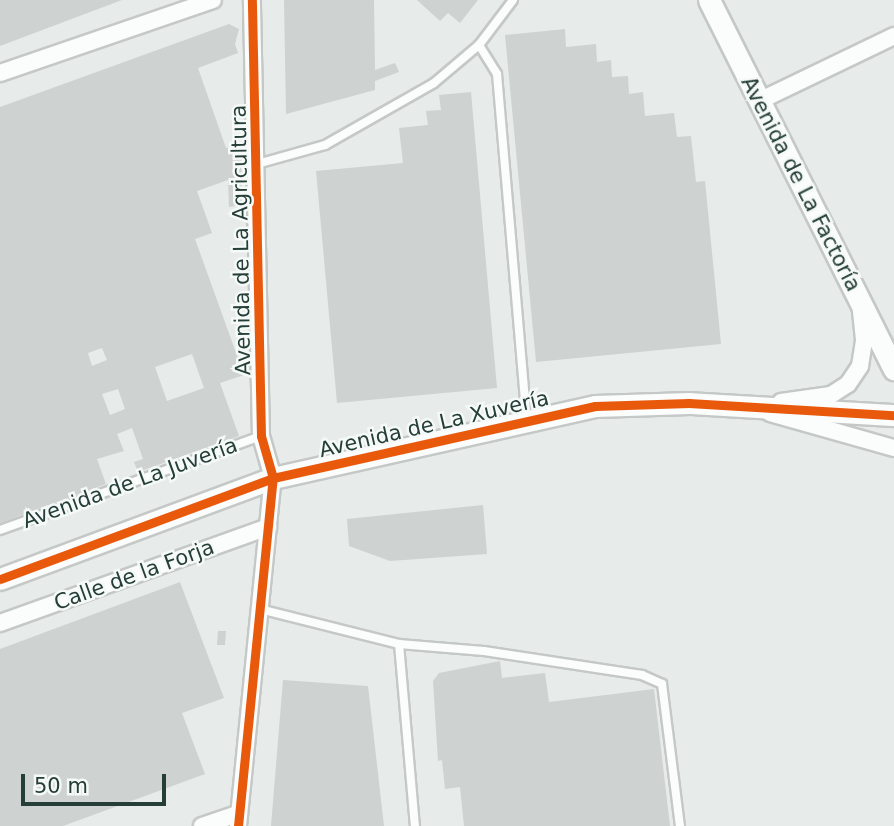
<!DOCTYPE html>
<html>
<head>
<meta charset="utf-8">
<style>
	body { margin:0 }
	#map { position:relative; width:894px; height:826px; overflow:hidden; background:#e7ebe9; font-family:"DejaVu Sans",sans-serif }
	div>[style] { position:absolute }
	.building>* { inset:0; background:#ced2d1 }
	.roads { filter:drop-shadow(2px 0 #c4c8c6) drop-shadow(-2px 0 #c4c8c6) drop-shadow(0 2px #c4c8c6) drop-shadow(0 -2px #c4c8c6) }
	.lane>* { height:8px; margin:-4px; padding:0 4px; transform-origin:4px; border-radius:4px; background:#fbfcfc }
	.street>* { height:16px; margin:-8px; padding:0 8px; transform-origin:8px; border-radius:8px; background:#fbfcfc }
	.secondary>* { height:21px; margin:-10.5px; padding:0 10.5px; transform-origin:10.5px; border-radius:10.5px; background:#fbfcfc }
	.cycleway>* { height:9px; margin:-4.5px; padding:0 4.5px; transform-origin:4.5px; border-radius:4.5px; background:#e8590c }
	span { translate:-50% -50%; white-space:nowrap; text-align:center; line-height:1.15; -webkit-text-stroke:5px #f5f9f7; paint-order:stroke }
	.street-label { font-size:21px; color:#253e38 }
	.scale { position:absolute; left:21px; top:774px; width:145px; height:32px; box-sizing:border-box; border:4px solid #253e38; border-top:0; padding-left:9px; font-size:21px; line-height:24px; white-space:nowrap; color:#253e38; -webkit-text-stroke:5px #f5f9f7; paint-order:stroke }
</style>
</head>
<body>
<div id="map">
	<div class="building">
		<div style="clip-path:polygon(0 0,122px 0,0 46px)"></div>
		<div style="clip-path:polygon(284px 0,374px 0,375px 70px,395px 63px,399px 72px,375px 81px,375px 90px,286px 114px)"></div>
		<div style="clip-path:polygon(417px 0,478px 0,460px 23px,448px 13px,440px 21px)"></div>
		<div style="clip-path:polygon(evenodd,229px 24px,239px 29px,235px 44px,238px 53px,198px 68px,226px 148px,241px 143px,242px 205px,229px 207px,228px 180px,197px 191px,212px 233px,195px 239px,244px 375px,220px 383px,239px 436px,138px 472px,134px 462px,143px 459px,132px 428px,117px 434px,124px 451px,97px 459px,106px 484px,0 523px,0 107px,229px 24px,102px 348px,107px 360px,92px 366px,88px 353px,102px 348px,229px 24px,192px 354px,204px 388px,167px 401px,155px 367px,192px 354px,229px 24px,118px 389px,125px 409px,110px 415px,102px 394px,118px 389px)"></div>
		<div style="clip-path:polygon(565px 29px,566px 47px,596px 44px,597px 62px,611px 60px,612px 77px,628px 76px,629px 94px,643px 92px,645px 116px,674px 113px,677px 137px,691px 136px,696px 182px,705px 181px,721px 344px,536px 362px,505px 35px)"></div>
		<div style="clip-path:polygon(471px 92px,497px 388px,337px 403px,316px 171px,403px 163px,399px 128px,428px 125px,426px 111px,441px 110px,439px 95px)"></div>
		<div style="clip-path:polygon(483px 505px,487px 554px,390px 561px,349px 546px,347px 519px)"></div>
		<div style="clip-path:polygon(180px 582px,224px 698px,182px 713px,205px 774px,63px 826px,0 826px,0 649px)"></div>
		<div style="clip-path:polygon(218px 631px,226px 631px,225px 645px,217px 645px)"></div>
		<div style="clip-path:polygon(500px 661px,502px 678px,545px 673px,549px 702px,654px 689px,670px 826px,464px 826px,460px 787px,445px 789px,442px 760px,438px 761px,433px 681px,439px 673px)"></div>
		<div style="clip-path:polygon(283px 680px,368px 686px,384px 826px,271px 826px)"></div>
	</div>
	<div class="roads">
		<div class="lane">
			<div style="left:479px;top:45px;width:34px;rotate:58deg"></div>
			<div style="left:497px;top:74px;width:348px;rotate:85.1deg"></div>
			<div style="left:257px;top:164px;width:71px;rotate:-15.6deg"></div>
			<div style="left:325px;top:145px;width:125px;rotate:-29.6deg"></div>
			<div style="left:434px;top:83px;width:59px;rotate:-40.2deg"></div>
			<div style="left:479px;top:45px;width:56px;rotate:-52.9deg"></div>
			<div style="left:0;top:530px;width:277px;rotate:-19.8deg"></div>
			<div style="left:260px;top:609px;width:143px;rotate:14.1deg"></div>
			<div style="left:399px;top:644px;width:183px;rotate:85deg"></div>
			<div style="left:399px;top:644px;width:85px;rotate:4.7deg"></div>
			<div style="left:484px;top:651px;width:160px;rotate:8.6deg"></div>
			<div style="left:642px;top:675px;width:22px;rotate:24deg"></div>
			<div style="left:662px;top:684px;width:143px;rotate:82.8deg"></div>
		</div>
		<div class="street">
			<div style="left:0;top:73px;width:225px;rotate:-18.9deg"></div>
			<div style="left:759px;top:101px;width:150px;rotate:-25.7deg"></div>
			<div style="left:781px;top:402px;width:50px;rotate:-8deg"></div>
			<div style="left:831px;top:395px;width:20px;rotate:-33deg"></div>
			<div style="left:848px;top:384px;width:22px;rotate:-56deg"></div>
			<div style="left:860px;top:366px;width:26px;rotate:-81deg"></div>
			<div style="left:864px;top:340px;width:31px;rotate:-96deg"></div>
			<div style="left:770px;top:413px;width:129px;rotate:15.8deg"></div>
			<div style="left:0;top:623px;width:285px;rotate:-19.7deg"></div>
			<div style="left:202px;top:826px;width:39px;rotate:-19deg"></div>
			<div style="left:238px;top:826px;width:350px;rotate:-84.3deg"></div>
			<div style="left:273px;top:478px;width:44px;rotate:-105.9deg"></div>
			<div style="left:261px;top:436px;width:436px;rotate:-91.2deg"></div>
		</div>
		<div class="secondary">
			<div style="left:709px;top:0;width:413px;rotate:63.4deg"></div>
			<div style="left:0;top:579px;width:291px;rotate:-20.3deg"></div>
			<div style="left:273px;top:478px;width:330px;rotate:-12.6deg"></div>
			<div style="left:595px;top:406px;width:94px;rotate:-1.8deg"></div>
			<div style="left:689px;top:403px;width:205px;rotate:3.4deg"></div>
		</div>
	</div>
	<div class="cycleway">
		<div style="left:0;top:579px;width:291px;rotate:-20.3deg"></div>
		<div style="left:273px;top:478px;width:330px;rotate:-12.6deg"></div>
		<div style="left:595px;top:406px;width:94px;rotate:-1.8deg"></div>
		<div style="left:689px;top:403px;width:205px;rotate:3.4deg"></div>
		<div style="left:238px;top:826px;width:350px;rotate:-84.3deg"></div>
		<div style="left:273px;top:478px;width:44px;rotate:-105.9deg"></div>
		<div style="left:261px;top:436px;width:436px;rotate:-91.2deg"></div>
	</div>
	<div class="street-label">
		<span style="left:801px;top:184px;rotate:63deg">Avenida de La Factoría</span>
		<span style="left:241px;top:240px;rotate:-91deg">Avenida de La Agricultura</span>
		<span style="left:434px;top:424px;rotate:-13deg">Avenida de La Xuvería</span>
		<span style="left:130px;top:483px;rotate:-20deg">Avenida de La Juvería</span>
		<span style="left:134px;top:575px;rotate:-20deg">Calle de la Forja</span>
	</div>
	<div class="scale">50 m</div>
</div>
</body>
</html>
